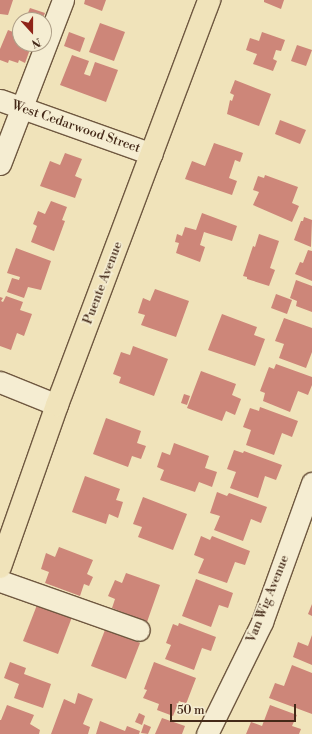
<!DOCTYPE html>
<html>
<head>
<meta charset="utf-8">
<style>
	body { margin:0 }
	#map { position:relative; width:312px; height:734px; overflow:hidden; background:#f0e3ba; font-family:"Libre Bodoni",serif }
	div>[style] { position:absolute }
	.building>* { inset:0; background:#cd8679 }
	.roads { filter:drop-shadow(1px 0 #6f5840) drop-shadow(-1px 0 #6f5840) drop-shadow(0 1px #6f5840) drop-shadow(0 -1px #6f5840) }
	.minor>* { height:21px; margin:-10.5px; padding:0 10.5px; transform-origin:10.5px; border-radius:10.5px; background:#f5edd2 }
	.major>* { height:22px; margin:-11px; padding:0 11px; transform-origin:11px; border-radius:11px; background:#f0e3ba }
	span { translate:-50% -50%; white-space:nowrap; text-align:center; line-height:1.15; -webkit-text-stroke:3px #f5edd2; paint-order:stroke }
	.street-label { font-size:13px; color:#442918 }
	.north { position:absolute; left:12px; top:12px; width:40px; height:40px; box-sizing:border-box; background:#f5edd2; border:1px solid #ae9f88; border-radius:50%; rotate:159deg; font-size:11px; font-weight:700; line-height:16px; text-align:center; color:#442918 }
	.north::after { content:''; display:block; margin:auto; width:14px; height:18px; background:#8f2418; clip-path:polygon(50% 0,100% 100%,50% 72%,0 100%) }
	.scale { position:absolute; left:170px; top:704px; width:126px; height:18px; box-sizing:border-box; border:2px solid #442918; border-top:0; padding-left:5px; font-size:12px; line-height:14px; white-space:nowrap; color:#442918; -webkit-text-stroke:3px #f5edd2; paint-order:stroke }
</style>
</head>
<body>
<div id="map">
	<div class="building">
		<div style="clip-path:polygon(0 0,13px 0,8px 15px,0 14px)"></div>
		<div style="clip-path:polygon(85px 0,106px 0,102px 11px,84px 4px)"></div>
		<div style="clip-path:polygon(264px 0,284px 0,281px 9px,264px 2px)"></div>
		<div style="clip-path:polygon(30px 8px,45px 13px,42px 20px,25px 20px)"></div>
		<div style="clip-path:polygon(100px 23px,125px 32px,114px 61px,89px 52px)"></div>
		<div style="clip-path:polygon(8px 30px,18px 34px,17px 38px,20px 39px,20px 44px,32px 44px,25px 63px,19px 60px,18px 63px,9px 60px,8px 63px,0 60px,0 49px)"></div>
		<div style="clip-path:polygon(69px 32px,85px 38px,80px 52px,64px 46px)"></div>
		<div style="clip-path:polygon(262px 32px,285px 40px,281px 51px,276px 50px,273px 59px,277px 61px,273px 71px,253px 64px,257px 54px,246px 50px,250px 38px,259px 41px)"></div>
		<div style="clip-path:polygon(297px 45px,312px 50px,306px 66px,291px 61px)"></div>
		<div style="clip-path:polygon(72px 55px,89px 61px,84px 74px,90px 76px,95px 62px,118px 70px,106px 102px,60px 85px)"></div>
		<div style="clip-path:polygon(235px 80px,271px 94px,259px 126px,227px 114px,230px 100px,232px 101px,234px 95px,230px 93px)"></div>
		<div style="clip-path:polygon(280px 120px,306px 130px,300px 144px,275px 134px)"></div>
		<div style="clip-path:polygon(214px 143px,243px 153px,240px 162px,235px 160px,229px 178px,237px 181px,232px 195px,185px 179px,192px 161px,205px 166px)"></div>
		<div style="clip-path:polygon(65px 153px,82px 159px,75px 176px,82px 179px,75px 198px,40px 186px,50px 161px,60px 165px)"></div>
		<div style="clip-path:polygon(265px 175px,298px 187px,292px 203px,299px 206px,292px 222px,253px 205px,259px 192px,253px 190px,258px 176px,264px 178px)"></div>
		<div style="clip-path:polygon(51px 201px,67px 207px,62px 220px,65px 221px,54px 251px,31px 242px,37px 226px,33px 224px,38px 211px,45px 214px)"></div>
		<div style="clip-path:polygon(202px 213px,237px 226px,232px 241px,204px 232px,200px 245px,205px 247px,200px 262px,176px 253px,179px 243px,175px 242px,177px 234px,182px 236px,185px 227px,196px 230px)"></div>
		<div style="clip-path:polygon(304px 217px,312px 220px,311px 247px,294px 240px,301px 221px,303px 221px)"></div>
		<div style="clip-path:polygon(259px 234px,279px 241px,270px 268px,275px 270px,269px 286px,247px 279px,247px 277px,243px 276px,253px 246px,255px 247px)"></div>
		<div style="clip-path:polygon(16px 248px,51px 261px,41px 290px,28px 287px,24px 298px,7px 292px,12px 278px,19px 280px,20px 277px,7px 273px)"></div>
		<div style="clip-path:polygon(308px 250px,312px 251px,312px 281px,295px 274px,300px 262px,303px 263px)"></div>
		<div style="clip-path:polygon(296px 280px,312px 286px,312px 312px,296px 306px,297px 301px,290px 298px)"></div>
		<div style="clip-path:polygon(155px 289px,189px 301px,176px 337px,141px 325px,145px 315px,138px 313px,143px 298px,150px 301px)"></div>
		<div style="clip-path:polygon(276px 294px,292px 300px,287px 314px,271px 308px)"></div>
		<div style="clip-path:polygon(6px 296px,23px 302px,20px 310px,32px 314px,24px 336px,17px 333px,11px 350px,0 346px,0 297px,3px 298px,1px 301px,3px 302px)"></div>
		<div style="clip-path:polygon(222px 314px,257px 327px,254px 335px,265px 339px,255px 366px,208px 350px)"></div>
		<div style="clip-path:polygon(284px 318px,312px 328px,312px 352px,306px 368px,279px 358px,284px 344px,275px 341px)"></div>
		<div style="clip-path:polygon(133px 346px,168px 359px,154px 396px,119px 383px,121px 377px,113px 374px,121px 352px,130px 355px)"></div>
		<div style="clip-path:polygon(276px 364px,312px 377px,312px 385px,308px 395px,298px 391px,290px 412px,263px 401px,265px 393px,260px 391px,269px 367px,274px 369px)"></div>
		<div style="clip-path:polygon(201px 371px,236px 384px,232px 395px,241px 399px,235px 415px,226px 411px,222px 421px,187px 408px)"></div>
		<div style="clip-path:polygon(184px 394px,190px 396px,187px 405px,181px 403px)"></div>
		<div style="clip-path:polygon(260px 407px,298px 421px,292px 437px,282px 433px,274px 455px,246px 445px,251px 430px,243px 427px,250px 408px,259px 411px)"></div>
		<div style="clip-path:polygon(106px 418px,141px 431px,137px 443px,146px 446px,141px 459px,132px 456px,128px 467px,93px 454px)"></div>
		<div style="clip-path:polygon(174px 443px,209px 456px,205px 468px,217px 472px,212px 487px,199px 482px,195px 492px,160px 480px,164px 470px,157px 467px,162px 452px,170px 455px)"></div>
		<div style="clip-path:polygon(234px 450px,243px 453px,244px 451px,282px 465px,276px 480px,265px 476px,258px 498px,230px 488px,236px 472px,227px 469px)"></div>
		<div style="clip-path:polygon(85px 476px,120px 489px,116px 500px,123px 502px,118px 518px,109px 514px,106px 524px,72px 512px)"></div>
		<div style="clip-path:polygon(217px 492px,227px 496px,229px 493px,267px 507px,261px 523px,251px 519px,243px 541px,214px 530px,220px 516px,210px 513px)"></div>
		<div style="clip-path:polygon(143px 497px,187px 514px,173px 550px,138px 537px,142px 527px,133px 524px)"></div>
		<div style="clip-path:polygon(201px 536px,210px 540px,212px 536px,250px 551px,245px 565px,235px 562px,227px 583px,198px 573px,204px 559px,194px 555px)"></div>
		<div style="clip-path:polygon(59px 547px,93px 560px,87px 574px,93px 577px,89px 586px,84px 584px,80px 596px,45px 583px,49px 572px,41px 569px,46px 553px,55px 557px)"></div>
		<div style="clip-path:polygon(126px 573px,160px 585px,147px 622px,112px 608px,115px 599px,108px 596px,115px 580px,122px 583px)"></div>
		<div style="clip-path:polygon(196px 579px,233px 593px,228px 608px,219px 605px,211px 627px,182px 616px)"></div>
		<div style="clip-path:polygon(312px 604px,312px 616px,308px 614px)"></div>
		<div style="clip-path:polygon(37px 605px,72px 617px,58px 654px,23px 641px)"></div>
		<div style="clip-path:polygon(179px 623px,216px 637px,211px 651px,202px 648px,194px 670px,165px 659px,171px 645px,166px 643px,173px 624px,178px 626px)"></div>
		<div style="clip-path:polygon(105px 630px,140px 643px,126px 679px,91px 666px)"></div>
		<div style="clip-path:polygon(312px 635px,312px 665px,293px 657px,298px 642px,308px 646px)"></div>
		<div style="clip-path:polygon(10px 662px,26px 668px,24px 674px,51px 684px,43px 708px,14px 698px,19px 684px,4px 678px)"></div>
		<div style="clip-path:polygon(154px 662px,196px 678px,186px 704px,179px 701px,173px 716px,157px 710px,159px 704px,143px 698px,147px 690px,144px 689px)"></div>
		<div style="clip-path:polygon(292px 665px,312px 673px,312px 714px,269px 698px,275px 683px,284px 686px)"></div>
		<div style="clip-path:polygon(78px 693px,93px 699px,83px 724px,90px 727px,88px 734px,51px 734px,64px 699px,75px 704px)"></div>
		<div style="clip-path:polygon(7px 705px,34px 715px,30px 724px,40px 730px,39px 734px,0 734px,0 720px,1px 720px)"></div>
		<div style="clip-path:polygon(270px 705px,297px 715px,292px 726px,301px 729px,299px 734px,246px 734px,251px 722px,262px 726px)"></div>
		<div style="clip-path:polygon(139px 713px,145px 716px,142px 725px,135px 722px)"></div>
		<div style="clip-path:polygon(162px 718px,185px 726px,182px 734px,155px 734px)"></div>
		<div style="clip-path:polygon(100px 721px,125px 731px,127px 726px,140px 731px,139px 734px,96px 734px)"></div>
		<div style="clip-path:polygon(144px 724px,151px 727px,148px 734px,141px 733px)"></div>
	</div>
	<div class="roads">
		<div class="minor">
			<div style="left:0;top:100px;width:161px;rotate:19.6deg"></div>
			<div style="left:0;top:164px;width:176px;rotate:-69deg"></div>
			<div style="left:0;top:382px;width:61px;rotate:22deg"></div>
			<div style="left:0;top:581px;width:147px;rotate:19.4deg"></div>
			<div style="left:207px;top:734px;width:125px;rotate:-63.8deg"></div>
			<div style="left:262px;top:622px;width:148px;rotate:-70.2deg"></div>
		</div>
		<div class="major">
			<div style="left:0;top:567px;width:172px;rotate:-70.6deg"></div>
			<div style="left:57px;top:405px;width:433px;rotate:-69.4deg"></div>
		</div>
	</div>
	<div class="street-label">
		<span style="left:76px;top:127px;rotate:19deg">West Cedarwood Street</span>
		<span style="left:103px;top:283px;rotate:-69deg">Puente Avenue</span>
		<span style="left:268px;top:599px;rotate:-68deg">Van Wig Avenue</span>
	</div>
	<div class="north">N</div>
	<div class="scale">50 m</div>
</div>
</body>
</html>
